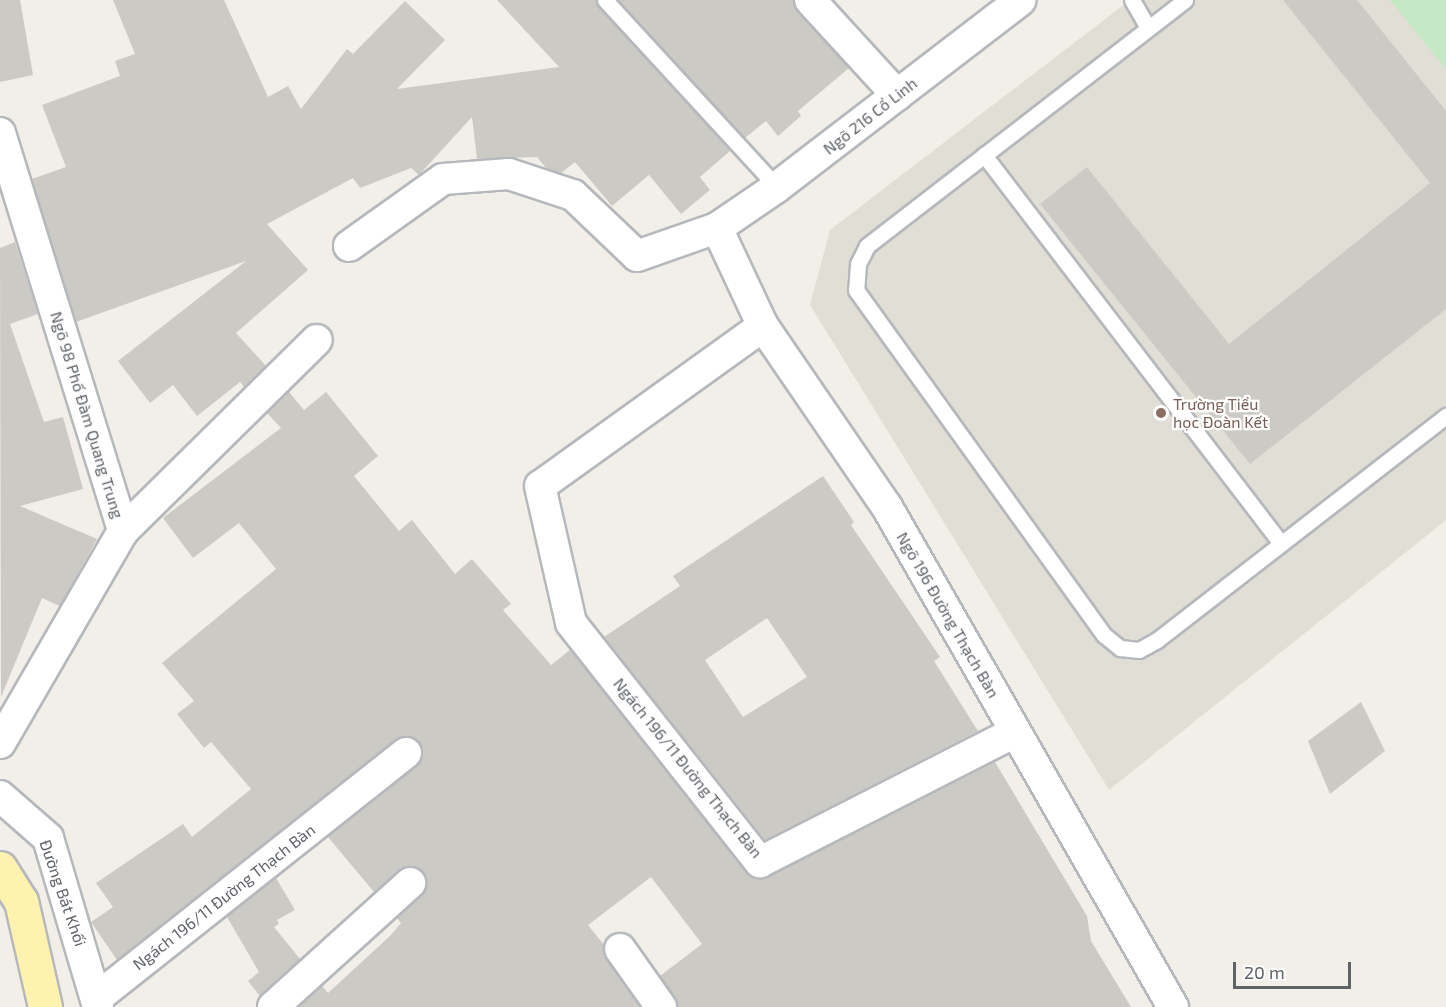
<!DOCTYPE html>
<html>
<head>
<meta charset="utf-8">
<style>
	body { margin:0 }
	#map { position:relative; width:1446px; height:1007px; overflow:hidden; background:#f1efe8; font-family:"Exo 2",sans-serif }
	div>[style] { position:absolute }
	.education>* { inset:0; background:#e1ded6 }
	.green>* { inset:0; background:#c5e8c5 }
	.building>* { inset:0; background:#cccac5 }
	.roads { filter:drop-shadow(2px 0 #b5b8bc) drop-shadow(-2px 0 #b5b8bc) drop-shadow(0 2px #b5b8bc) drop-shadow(0 -2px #b5b8bc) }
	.lane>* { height:15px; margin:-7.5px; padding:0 7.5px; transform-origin:7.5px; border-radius:7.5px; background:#fff }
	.street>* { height:30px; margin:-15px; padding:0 15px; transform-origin:15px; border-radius:15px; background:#fff }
	.primary>* { height:33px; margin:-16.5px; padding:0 16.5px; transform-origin:16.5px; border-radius:16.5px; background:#fff2af }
	.dots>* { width:16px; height:16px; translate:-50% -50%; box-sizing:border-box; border:3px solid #fff; border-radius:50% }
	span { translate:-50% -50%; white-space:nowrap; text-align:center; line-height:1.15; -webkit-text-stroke:4.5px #fff; paint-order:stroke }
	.street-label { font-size:16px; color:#5f6368 }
	.education-label { font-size:16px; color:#785e54 }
	.left { translate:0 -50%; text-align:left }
	.scale { position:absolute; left:1233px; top:962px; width:118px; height:27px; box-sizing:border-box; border:3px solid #5f6368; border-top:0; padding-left:8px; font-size:18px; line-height:21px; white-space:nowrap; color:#5f6368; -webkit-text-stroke:4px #fff; paint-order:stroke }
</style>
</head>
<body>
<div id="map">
	<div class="education">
		<div style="clip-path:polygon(1130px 0,1446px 0,1446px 520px,1109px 790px,810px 305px,830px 230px)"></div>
	</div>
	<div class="green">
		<div style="clip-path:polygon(1390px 0,1446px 0,1446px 69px)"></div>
	</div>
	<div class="building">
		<div style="clip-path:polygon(0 0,20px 0,33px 75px,0 82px)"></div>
		<div style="clip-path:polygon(113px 0,224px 0,268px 97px,288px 86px,301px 109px,347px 49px,353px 54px,405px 1px,445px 40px,397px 89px,559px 67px,497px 0,596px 0,730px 151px,700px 177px,710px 190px,681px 214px,649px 175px,612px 206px,575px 162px,561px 173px,546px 168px,537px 157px,477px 159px,472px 117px,419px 175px,411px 168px,360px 188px,353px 178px,267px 224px,308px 270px,236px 333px,266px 366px,244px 387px,240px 382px,197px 416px,173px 385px,150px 403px,118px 361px,246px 261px,76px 322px,32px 179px,66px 167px,42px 105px,120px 76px,115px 61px,135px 54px)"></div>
		<div style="clip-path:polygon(618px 0,793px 0,797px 12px,849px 68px,798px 111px,801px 116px,778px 136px,766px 121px,745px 138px)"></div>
		<div style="clip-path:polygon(1283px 0,1357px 0,1446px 111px,1446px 309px,1250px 464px,1040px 204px,1087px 167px,1229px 344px,1430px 183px)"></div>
		<div style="clip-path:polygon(15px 242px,38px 314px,10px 324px,44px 422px,63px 417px,83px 489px,20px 506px,97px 539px,60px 606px,42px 598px,1px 697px,0 248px)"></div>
		<div style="clip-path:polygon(289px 392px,304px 410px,326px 392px,378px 456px,354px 476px,399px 531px,412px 520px,455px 574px,472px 559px,511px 604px,503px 610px,551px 665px,570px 650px,752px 877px,768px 877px,995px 762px,1087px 916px,1091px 941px,1131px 1007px,678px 1007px,660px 976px,702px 944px,651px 877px,588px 925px,604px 945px,606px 959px,640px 1007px,299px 1007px,322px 986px,328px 993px,391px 935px,401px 923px,397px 918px,426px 889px,423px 872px,407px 866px,374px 892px,328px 837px,417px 766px,423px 750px,419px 742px,404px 736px,117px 960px,91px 922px,113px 907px,96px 883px,183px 824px,192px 837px,251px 789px,211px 742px,204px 748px,177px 714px,194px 701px,162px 663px,276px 569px,239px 523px,193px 558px,163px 518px,281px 428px,267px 413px)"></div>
		<div style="clip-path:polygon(evenodd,823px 476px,854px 522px,851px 525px,940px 657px,934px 661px,978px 731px,765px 840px,604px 637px,680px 586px,673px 576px,823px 476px,767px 618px,807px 677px,743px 717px,705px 660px,767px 618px)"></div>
		<div style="clip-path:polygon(1361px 702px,1385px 751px,1330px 794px,1308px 741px)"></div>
		<div style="clip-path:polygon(276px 878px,295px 910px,277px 920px,279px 924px,274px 927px,300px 959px,260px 996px,248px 981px,259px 972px,227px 917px)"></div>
	</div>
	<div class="roads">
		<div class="lane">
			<div style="left:605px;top:0;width:254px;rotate:47.4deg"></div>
			<div style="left:1132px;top:0;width:32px;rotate:60deg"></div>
			<div style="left:1185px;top:0;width:402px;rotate:142.3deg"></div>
			<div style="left:867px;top:246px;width:20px;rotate:117deg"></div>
			<div style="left:858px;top:264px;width:26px;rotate:94deg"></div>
			<div style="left:856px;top:290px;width:425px;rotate:54.3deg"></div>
			<div style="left:1104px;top:635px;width:21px;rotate:39deg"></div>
			<div style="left:1120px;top:648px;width:19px;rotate:6deg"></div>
			<div style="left:1139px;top:650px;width:21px;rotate:-29deg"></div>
			<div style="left:1157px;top:640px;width:366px;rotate:-37.8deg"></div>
			<div style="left:984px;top:155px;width:489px;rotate:52.6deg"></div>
		</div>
		<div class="street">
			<div style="left:810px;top:0;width:129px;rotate:47.5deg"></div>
			<div style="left:0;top:133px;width:417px;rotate:72.8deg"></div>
			<div style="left:123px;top:531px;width:245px;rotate:120.1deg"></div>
			<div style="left:717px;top:228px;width:108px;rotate:64.9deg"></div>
			<div style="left:763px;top:326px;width:219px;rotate:55.6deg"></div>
			<div style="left:887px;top:507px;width:576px;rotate:60.23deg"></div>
			<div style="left:349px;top:246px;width:115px;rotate:-35.5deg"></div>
			<div style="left:443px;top:179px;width:66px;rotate:-4.3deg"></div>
			<div style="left:509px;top:174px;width:67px;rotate:18.2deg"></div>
			<div style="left:573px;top:195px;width:88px;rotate:43.6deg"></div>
			<div style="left:637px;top:256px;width:85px;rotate:-19.3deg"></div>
			<div style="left:717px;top:228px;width:73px;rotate:-34.3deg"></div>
			<div style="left:777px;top:187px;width:307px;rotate:-37.5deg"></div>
			<div style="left:763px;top:326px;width:274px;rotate:144.3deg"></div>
			<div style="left:540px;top:486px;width:140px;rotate:77.2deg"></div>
			<div style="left:571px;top:623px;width:305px;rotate:51.7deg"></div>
			<div style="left:760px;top:862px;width:286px;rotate:-27deg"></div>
			<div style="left:123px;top:531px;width:272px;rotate:-44.6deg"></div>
			<div style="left:0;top:796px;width:64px;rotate:41.2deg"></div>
			<div style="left:48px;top:838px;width:176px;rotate:73.5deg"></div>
			<div style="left:620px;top:949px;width:71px;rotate:54.7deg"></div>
			<div style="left:98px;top:997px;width:393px;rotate:-38.4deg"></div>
			<div style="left:273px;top:1007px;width:185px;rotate:-42.1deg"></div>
		</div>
		<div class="primary">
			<div style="left:0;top:868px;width:39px;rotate:58deg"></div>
			<div style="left:21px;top:901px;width:109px;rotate:77.2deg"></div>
		</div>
	</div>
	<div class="dots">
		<div style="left:1161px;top:413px;background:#8d6e63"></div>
	</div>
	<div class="street-label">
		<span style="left:870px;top:116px;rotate:-38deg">Ngõ 216 Cổ Linh</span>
		<span style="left:87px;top:415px;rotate:73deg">Ngõ 98 Phố Đàm Quang Trung</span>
		<span style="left:948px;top:615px;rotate:60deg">Ngõ 196 Đường Thạch Bàn</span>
		<span style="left:688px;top:768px;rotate:51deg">Ngách 196/11 Đường Thạch Bàn</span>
		<span style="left:63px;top:893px;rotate:71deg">Đường Bát Khối</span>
		<span style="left:224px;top:897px;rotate:-38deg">Ngách 196/11 Đường Thạch Bàn</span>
	</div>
	<div class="education-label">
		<span class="left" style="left:1173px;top:413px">Trường Tiểu<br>học Đoàn Kết</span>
	</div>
	<div class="scale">20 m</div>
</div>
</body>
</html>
